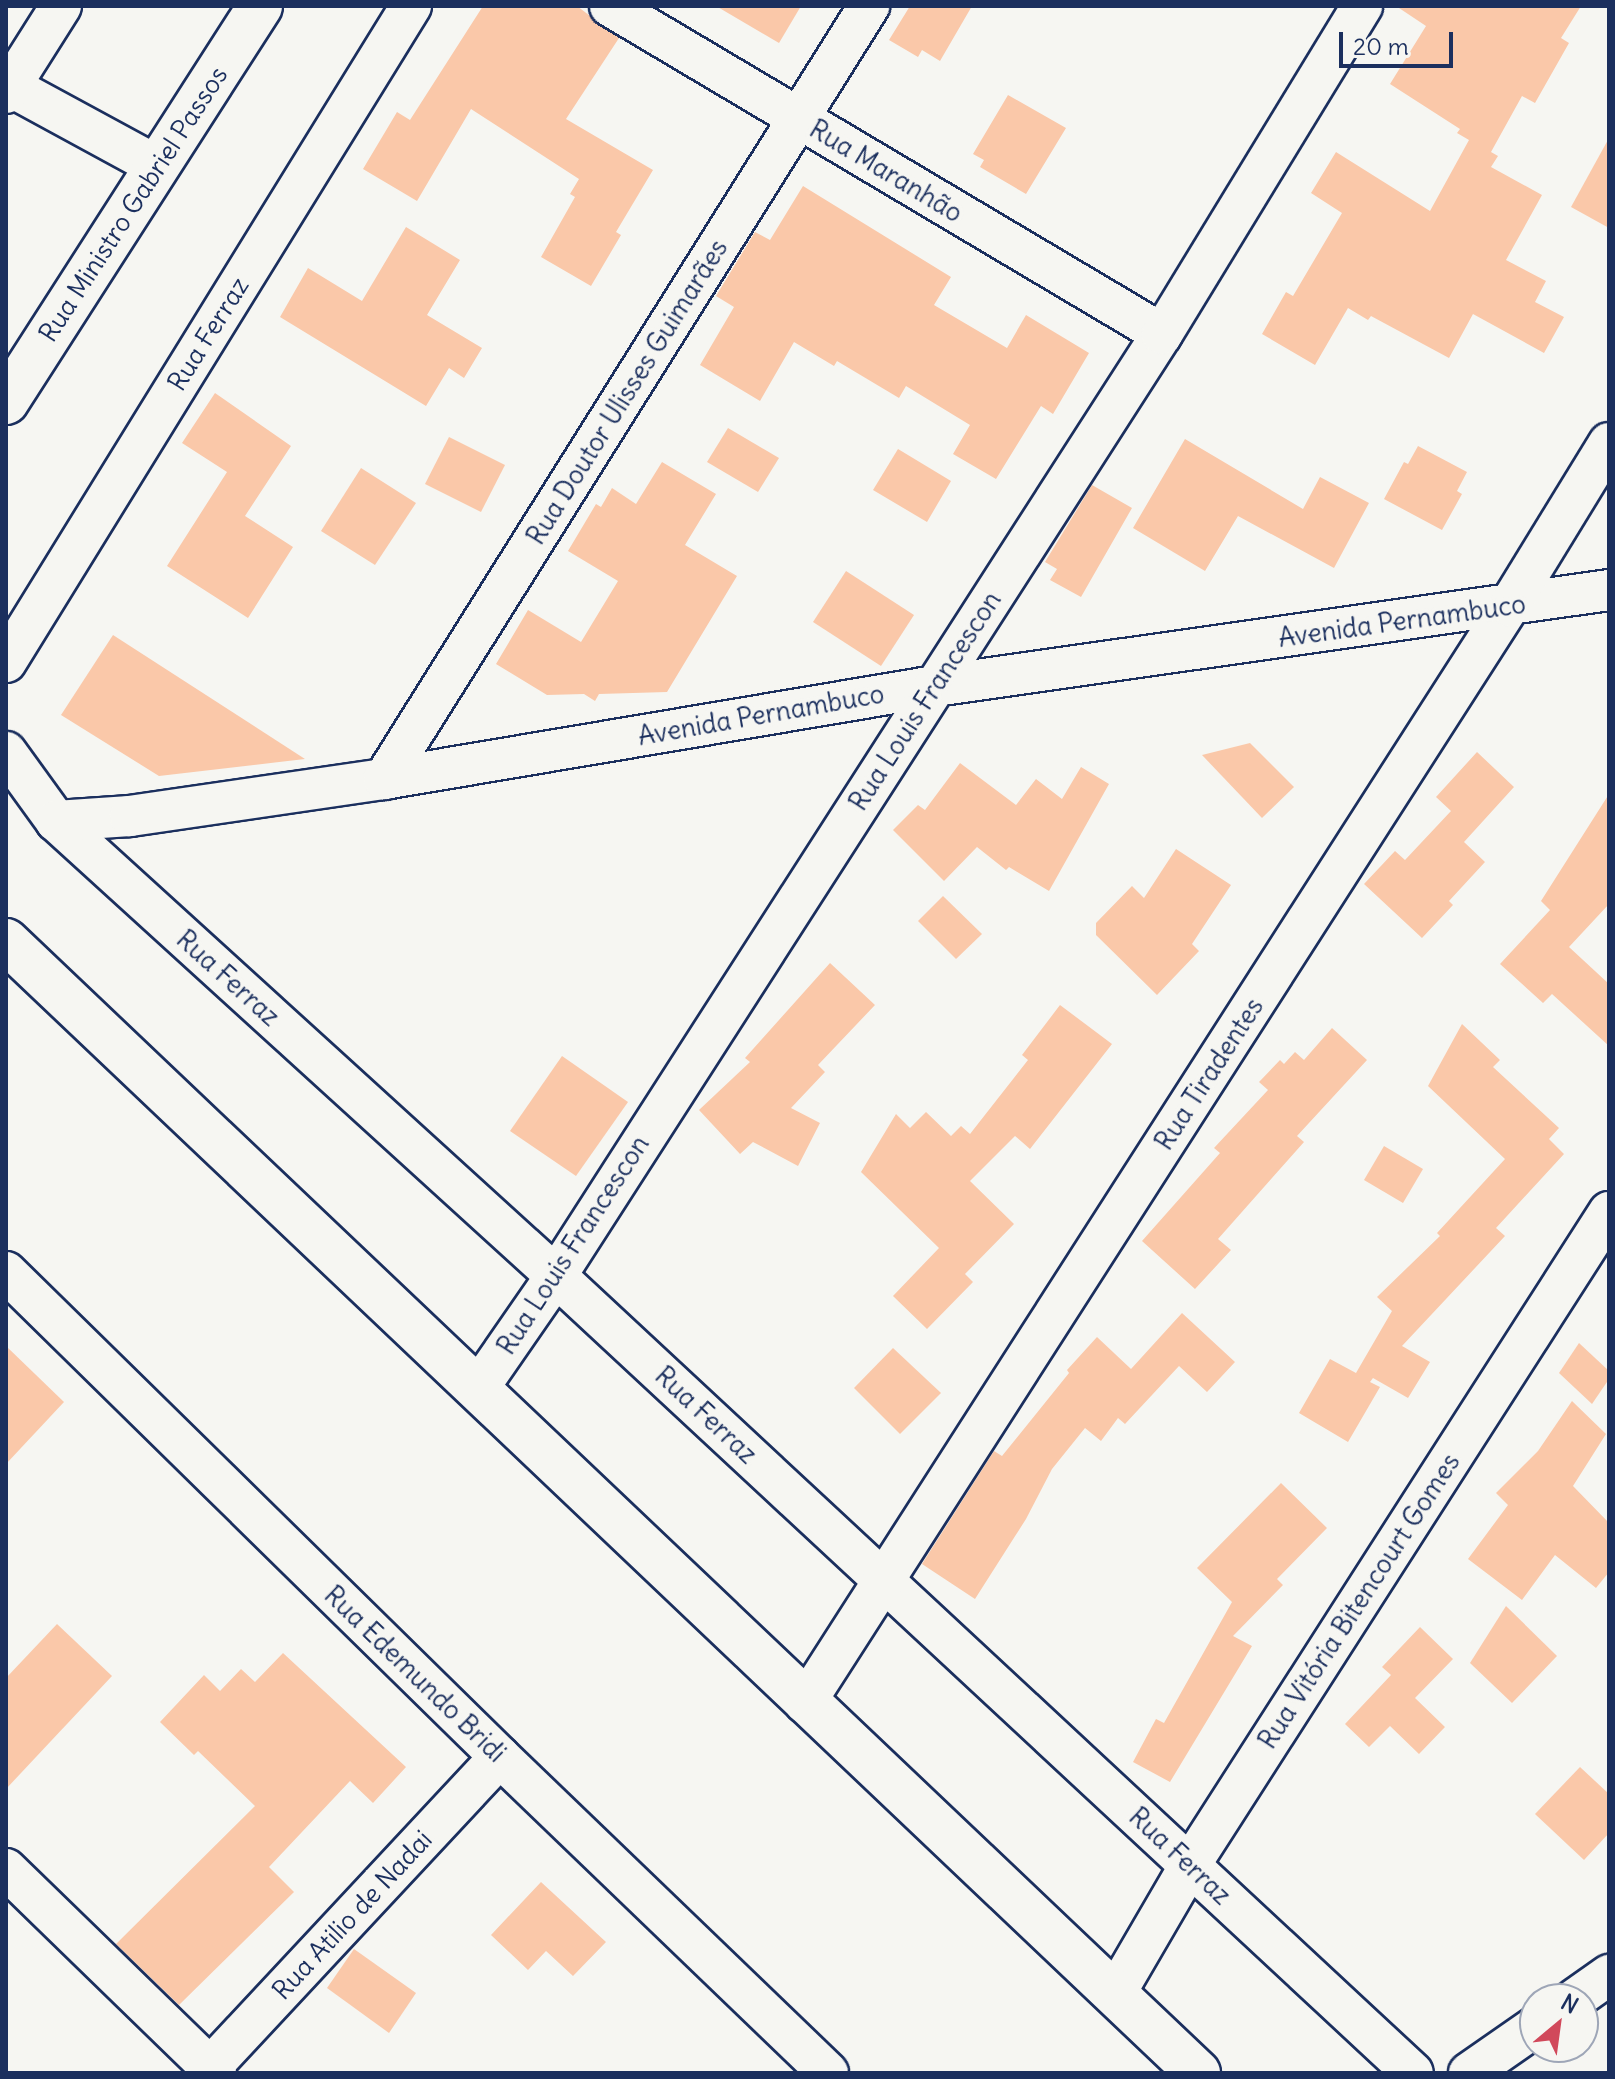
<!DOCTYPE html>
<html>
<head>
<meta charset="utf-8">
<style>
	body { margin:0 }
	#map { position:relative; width:1615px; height:2079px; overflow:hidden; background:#f6f6f2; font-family:Delius,sans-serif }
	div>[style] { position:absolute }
	.building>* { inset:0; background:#fac8a9 }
	.roads { filter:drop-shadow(2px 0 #1b2f5e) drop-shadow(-2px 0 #1b2f5e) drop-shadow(0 2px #1b2f5e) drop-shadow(0 -2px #1b2f5e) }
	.street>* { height:40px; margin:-20px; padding:0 20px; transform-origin:20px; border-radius:20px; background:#f6f6f2 }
	.secondary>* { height:44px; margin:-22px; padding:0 22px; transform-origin:22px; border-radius:22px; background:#f6f6f2 }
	span { translate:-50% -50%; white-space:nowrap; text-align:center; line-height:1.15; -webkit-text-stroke:8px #f6f6f2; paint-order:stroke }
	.street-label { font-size:26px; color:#1b2f5e }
	.frame { position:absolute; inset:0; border:8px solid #1b2f5e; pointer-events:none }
	.north { position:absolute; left:1519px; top:1983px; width:80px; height:80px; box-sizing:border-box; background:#f6f6f2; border:2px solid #9ea6b7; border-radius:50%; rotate:29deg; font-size:22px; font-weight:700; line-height:32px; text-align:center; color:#1b2f5e }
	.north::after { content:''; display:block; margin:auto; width:28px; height:36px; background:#d1495b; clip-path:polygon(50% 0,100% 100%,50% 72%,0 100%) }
	.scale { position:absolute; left:1339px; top:32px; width:114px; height:36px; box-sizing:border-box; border:4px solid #1b2f5e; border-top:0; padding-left:10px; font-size:24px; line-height:28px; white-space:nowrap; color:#1b2f5e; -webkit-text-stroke:6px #f6f6f2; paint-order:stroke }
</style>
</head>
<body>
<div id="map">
	<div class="building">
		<div style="clip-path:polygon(483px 6px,577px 6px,619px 38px,566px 119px,653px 170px,616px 232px,621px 235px,591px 286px,541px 257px,575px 197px,570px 194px,579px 179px,471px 109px,417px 201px,363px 169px,397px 112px,410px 120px)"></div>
		<div style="clip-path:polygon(716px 6px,801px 6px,779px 43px)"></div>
		<div style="clip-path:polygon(910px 6px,972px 6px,940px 61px,922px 50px,918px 57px,889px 40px)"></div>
		<div style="clip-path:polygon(1396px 6px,1581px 6px,1561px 38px,1569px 43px,1535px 103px,1522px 96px,1491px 152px,1498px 156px,1491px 167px,1542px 195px,1506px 260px,1546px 281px,1535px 302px,1564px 317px,1544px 353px,1473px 314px,1449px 358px,1371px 316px,1368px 320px,1348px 308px,1315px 365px,1262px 334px,1286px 292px,1293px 296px,1342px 213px,1311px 193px,1336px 152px,1430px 211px,1469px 140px,1457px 133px,1460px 129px,1390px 84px,1426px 26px)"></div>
		<div style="clip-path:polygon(1008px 95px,1066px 128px,1026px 194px,980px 167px,984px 160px,973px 154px)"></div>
		<div style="clip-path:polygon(1609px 138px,1609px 228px,1571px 207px)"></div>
		<div style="clip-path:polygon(803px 186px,951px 277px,934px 305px,1007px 348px,1026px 315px,1089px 353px,1053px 414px,1041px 406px,996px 479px,953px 454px,970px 425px,906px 386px,899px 398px,837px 361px,834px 366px,794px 342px,760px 401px,700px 365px,734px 307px,716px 296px,755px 232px,770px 240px)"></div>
		<div style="clip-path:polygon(406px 227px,460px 260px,427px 315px,482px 348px,464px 378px,449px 368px,426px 406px,280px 317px,308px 268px,362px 301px)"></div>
		<div style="clip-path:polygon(215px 393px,291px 446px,245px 516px,293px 547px,248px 618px,167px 566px,227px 472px,182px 443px)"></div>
		<div style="clip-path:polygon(728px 428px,779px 458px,758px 492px,707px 462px)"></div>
		<div style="clip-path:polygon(449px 437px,505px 465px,481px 512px,425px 484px)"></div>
		<div style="clip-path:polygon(1185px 439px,1303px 509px,1320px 477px,1369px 503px,1334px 568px,1238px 516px,1205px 571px,1133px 528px)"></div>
		<div style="clip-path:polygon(1418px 446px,1467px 472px,1457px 491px,1462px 494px,1442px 530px,1384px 499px,1404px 462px,1408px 464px)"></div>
		<div style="clip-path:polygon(898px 449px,951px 481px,927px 522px,873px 490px)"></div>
		<div style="clip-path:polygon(662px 462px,716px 494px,685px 545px,737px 576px,667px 692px,599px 694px,595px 701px,584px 694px,547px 695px,496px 664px,528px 610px,581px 642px,618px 581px,568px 551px,596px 504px,601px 507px,612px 488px,636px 504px)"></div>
		<div style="clip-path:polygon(361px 468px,416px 503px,375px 565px,321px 531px)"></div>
		<div style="clip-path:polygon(1092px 485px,1132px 508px,1081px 597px,1050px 580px,1057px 569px,1045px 562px)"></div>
		<div style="clip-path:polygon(846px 571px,914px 615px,881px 666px,813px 622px)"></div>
		<div style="clip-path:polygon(113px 635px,305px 759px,159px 776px,61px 715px)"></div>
		<div style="clip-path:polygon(1250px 743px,1294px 787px,1262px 818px,1202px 755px)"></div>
		<div style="clip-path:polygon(1477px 752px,1514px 787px,1464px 842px,1485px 862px,1449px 901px,1453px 905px,1422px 938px,1364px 884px,1395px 851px,1405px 860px,1451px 811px,1436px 797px)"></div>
		<div style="clip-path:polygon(960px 763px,1016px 805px,1036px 779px,1062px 799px,1081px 767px,1109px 784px,1049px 891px,1009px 867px,1006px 870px,977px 847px,944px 881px,893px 830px,918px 805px,925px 810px)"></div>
		<div style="clip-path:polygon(1609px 794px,1609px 904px,1569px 947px,1609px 984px,1609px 1046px,1552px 994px,1543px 1003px,1500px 964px,1550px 910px,1541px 901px)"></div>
		<div style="clip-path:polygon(1176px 849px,1231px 885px,1192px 944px,1199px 951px,1157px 995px,1096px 935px,1096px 923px,1132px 886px,1144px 898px)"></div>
		<div style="clip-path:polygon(943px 896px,982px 934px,956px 959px,918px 921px)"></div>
		<div style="clip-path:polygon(830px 963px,875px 1005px,818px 1065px,825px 1072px,791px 1108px,820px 1123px,798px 1166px,753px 1142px,740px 1154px,699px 1110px,750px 1062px,745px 1058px)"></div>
		<div style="clip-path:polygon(1060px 1005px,1112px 1044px,1030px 1149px,1015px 1136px,970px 1181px,1014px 1224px,965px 1274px,973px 1282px,927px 1329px,893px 1296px,939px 1248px,861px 1172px,896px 1114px,910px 1128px,926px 1112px,951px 1136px,961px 1126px,970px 1134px,1028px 1060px,1022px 1055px)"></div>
		<div style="clip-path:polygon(1462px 1024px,1500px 1060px,1493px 1067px,1559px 1128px,1549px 1139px,1564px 1154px,1496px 1228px,1505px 1236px,1402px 1346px,1430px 1362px,1408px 1398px,1373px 1378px,1370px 1382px,1380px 1387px,1348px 1442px,1299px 1413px,1330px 1359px,1356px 1373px,1392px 1311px,1377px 1297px,1440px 1236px,1437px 1233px,1505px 1159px,1428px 1086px)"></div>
		<div style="clip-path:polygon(1332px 1028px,1367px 1060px,1297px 1136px,1304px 1142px,1218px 1239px,1231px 1250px,1195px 1289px,1142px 1241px,1220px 1153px,1214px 1148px,1268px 1090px,1259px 1082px,1280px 1060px,1284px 1064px,1295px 1052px,1304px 1060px)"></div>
		<div style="clip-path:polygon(562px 1056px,628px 1102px,576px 1176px,510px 1131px)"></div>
		<div style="clip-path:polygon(1384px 1146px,1423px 1169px,1403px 1203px,1364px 1180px)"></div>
		<div style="clip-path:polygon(1182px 1313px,1235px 1362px,1207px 1392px,1179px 1366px,1125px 1424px,1118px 1418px,1101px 1441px,1085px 1428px,1052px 1469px,1026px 1519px,975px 1599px,922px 1564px,994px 1451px,1002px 1456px,1069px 1373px,1067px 1370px,1097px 1337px,1131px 1369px)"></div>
		<div style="clip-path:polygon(1579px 1343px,1609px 1371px,1609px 1379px,1592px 1404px,1559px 1373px)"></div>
		<div style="clip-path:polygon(6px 1346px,64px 1402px,6px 1464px)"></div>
		<div style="clip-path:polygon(893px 1348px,941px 1393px,900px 1434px,854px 1388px)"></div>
		<div style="clip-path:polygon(1572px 1401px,1606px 1434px,1573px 1486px,1609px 1523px,1609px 1572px,1596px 1588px,1555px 1555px,1522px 1600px,1468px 1559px,1508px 1505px,1496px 1493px,1538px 1451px)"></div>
		<div style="clip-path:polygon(1281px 1483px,1327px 1528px,1277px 1579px,1283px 1585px,1233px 1636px,1252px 1646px,1170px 1782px,1133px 1762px,1156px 1719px,1164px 1723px,1232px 1602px,1197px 1568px)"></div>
		<div style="clip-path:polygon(1506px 1606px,1557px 1656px,1512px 1703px,1470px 1663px)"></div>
		<div style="clip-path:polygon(57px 1624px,112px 1676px,6px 1789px,6px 1678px)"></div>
		<div style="clip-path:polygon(1420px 1627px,1453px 1659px,1415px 1698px,1445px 1727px,1419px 1754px,1390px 1726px,1369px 1747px,1345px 1724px,1391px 1675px,1382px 1667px)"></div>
		<div style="clip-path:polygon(283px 1653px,406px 1767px,373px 1803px,350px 1781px,269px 1867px,294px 1892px,179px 2005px,116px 1944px,255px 1806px,198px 1751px,194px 1755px,160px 1722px,204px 1675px,220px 1691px,241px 1669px,255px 1682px)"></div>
		<div style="clip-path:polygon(1580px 1767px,1609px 1794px,1609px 1833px,1584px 1860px,1535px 1814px)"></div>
		<div style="clip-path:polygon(541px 1882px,606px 1942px,573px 1976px,546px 1951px,528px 1970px,491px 1935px)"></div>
		<div style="clip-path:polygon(354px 1949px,416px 1993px,389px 2033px,327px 1988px)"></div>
	</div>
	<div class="roads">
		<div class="street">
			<div style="left:610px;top:6px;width:642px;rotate:30.72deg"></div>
			<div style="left:6px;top:84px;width:172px;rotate:28.5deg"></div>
			<div style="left:6px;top:93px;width:103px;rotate:-57.7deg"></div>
			<div style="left:6px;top:662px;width:771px;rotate:-58.31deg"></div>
			<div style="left:6px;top:752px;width:85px;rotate:54.1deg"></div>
			<div style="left:56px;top:821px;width:676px;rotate:42.3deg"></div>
			<div style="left:556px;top:1276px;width:1170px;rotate:42.92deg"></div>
			<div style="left:384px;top:779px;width:913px;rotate:-57.89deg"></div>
			<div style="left:56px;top:821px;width:74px;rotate:-3.9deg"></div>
			<div style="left:130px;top:816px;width:257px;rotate:-8.3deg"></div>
			<div style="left:384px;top:779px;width:559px;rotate:-9.58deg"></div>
			<div style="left:935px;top:686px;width:681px;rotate:-8.11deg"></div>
			<div style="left:6px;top:1272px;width:692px;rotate:44.47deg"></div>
			<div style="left:500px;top:1757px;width:455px;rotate:43.9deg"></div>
			<div style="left:477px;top:1390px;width:139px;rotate:-55.3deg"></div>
			<div style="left:556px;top:1276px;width:1120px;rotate:-57.25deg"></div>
			<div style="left:1162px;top:334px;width:384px;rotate:-58.6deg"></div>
			<div style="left:805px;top:1703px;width:1303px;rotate:-57.31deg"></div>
			<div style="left:1509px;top:606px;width:191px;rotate:-58.5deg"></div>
			<div style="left:6px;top:1869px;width:293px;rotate:44.2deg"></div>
			<div style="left:1115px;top:1994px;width:149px;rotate:-59.8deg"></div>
			<div style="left:1190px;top:1865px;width:776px;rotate:-57.31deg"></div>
			<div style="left:1575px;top:1999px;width:42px;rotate:-35.2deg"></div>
			<div style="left:205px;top:2073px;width:432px;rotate:-47deg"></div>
			<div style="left:1469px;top:2073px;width:80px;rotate:-34.9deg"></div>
		</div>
		<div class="secondary">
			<div style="left:6px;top:402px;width:470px;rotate:-57.3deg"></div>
			<div style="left:6px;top:941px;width:1644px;rotate:43.52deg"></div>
		</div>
	</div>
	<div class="street-label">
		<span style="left:886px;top:171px;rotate:31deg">Rua Maranhão</span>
		<span style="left:133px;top:204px;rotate:-57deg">Rua Ministro Gabriel Passos</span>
		<span style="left:208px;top:334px;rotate:-58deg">Rua Ferraz</span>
		<span style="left:627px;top:392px;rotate:-58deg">Rua Doutor Ulisses Guimarães</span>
		<span style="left:1402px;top:621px;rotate:-8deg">Avenida Pernambuco</span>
		<span style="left:925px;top:701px;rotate:-57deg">Rua Louis Francescon</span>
		<span style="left:761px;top:715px;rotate:-10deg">Avenida Pernambuco</span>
		<span style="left:228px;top:978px;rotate:42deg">Rua Ferraz</span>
		<span style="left:1209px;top:1074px;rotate:-57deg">Rua Tiradentes</span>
		<span style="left:573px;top:1245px;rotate:-57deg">Rua Louis Francescon</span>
		<span style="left:706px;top:1415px;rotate:43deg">Rua Ferraz</span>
		<span style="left:1359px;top:1601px;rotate:-57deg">Rua Vitória Bitencourt Gomes</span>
		<span style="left:415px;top:1674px;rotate:44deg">Rua Edemundo Bridi</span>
		<span style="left:1180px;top:1856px;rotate:43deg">Rua Ferraz</span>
		<span style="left:352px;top:1915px;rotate:-47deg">Rua Atilio de Nadai</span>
	</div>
	<div class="frame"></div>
	<div class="north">N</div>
	<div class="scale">20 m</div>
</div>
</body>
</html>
